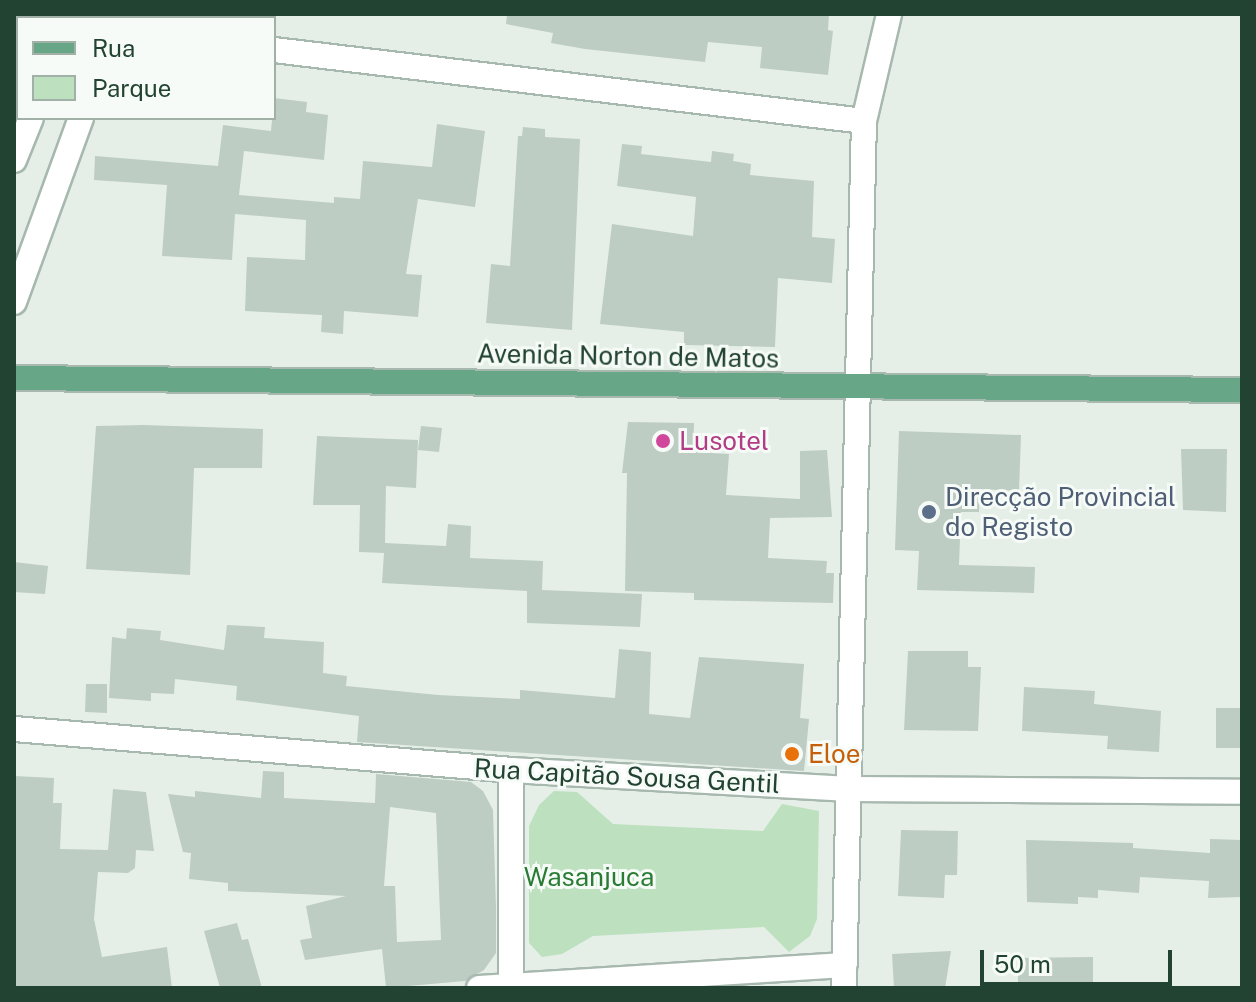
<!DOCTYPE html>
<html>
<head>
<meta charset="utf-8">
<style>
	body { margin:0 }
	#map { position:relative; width:1256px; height:1002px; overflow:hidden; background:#e5efe8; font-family:"Public Sans",sans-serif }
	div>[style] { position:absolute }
	.green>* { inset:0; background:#bde1be }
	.building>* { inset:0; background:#bdcdc3 }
	.roads { filter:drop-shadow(2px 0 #a7b8ae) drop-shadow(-2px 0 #a7b8ae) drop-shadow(0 2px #a7b8ae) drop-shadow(0 -2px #a7b8ae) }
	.minor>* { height:24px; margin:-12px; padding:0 12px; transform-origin:12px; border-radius:12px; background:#fff }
	.major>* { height:24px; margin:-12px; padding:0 12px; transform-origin:12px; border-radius:12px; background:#67a787 }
	.dots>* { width:22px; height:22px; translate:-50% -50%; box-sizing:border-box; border:4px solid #f6fbf7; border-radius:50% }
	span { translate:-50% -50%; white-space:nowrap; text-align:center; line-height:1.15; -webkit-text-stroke:6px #f6fbf7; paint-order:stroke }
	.street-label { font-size:26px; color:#224332 }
	.hotel-label { font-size:26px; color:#b23c85 }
	.left { translate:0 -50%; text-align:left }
	.service-label { font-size:26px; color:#4e5e75 }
	.food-label { font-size:26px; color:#c56008 }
	.park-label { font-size:26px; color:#2a7c35 }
	.frame { position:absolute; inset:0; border:16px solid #224332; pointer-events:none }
	.legend { position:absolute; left:16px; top:16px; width:260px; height:104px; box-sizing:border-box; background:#f6fbf7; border:2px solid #a1b1a8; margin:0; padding:10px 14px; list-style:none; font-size:24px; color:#224332 }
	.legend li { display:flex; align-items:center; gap:16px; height:40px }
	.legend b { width:40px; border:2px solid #a1b1a8 }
	.scale { position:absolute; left:980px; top:950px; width:192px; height:36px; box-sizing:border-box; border:4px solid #224332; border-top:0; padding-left:10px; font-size:24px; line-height:28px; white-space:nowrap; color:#224332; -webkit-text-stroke:6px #f6fbf7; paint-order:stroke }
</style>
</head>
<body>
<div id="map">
	<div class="green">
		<div style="clip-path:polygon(554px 791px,577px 792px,613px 824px,763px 831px,782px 804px,819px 811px,817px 919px,810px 936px,789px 952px,764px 927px,593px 936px,562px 954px,542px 957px,529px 943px,529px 826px,539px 805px)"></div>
	</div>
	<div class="building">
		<div style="clip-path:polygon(507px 14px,829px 14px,828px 30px,833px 31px,828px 75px,760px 68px,762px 47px,708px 42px,705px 62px,585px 49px,551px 43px,553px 33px,506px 24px)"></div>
		<div style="clip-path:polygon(274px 98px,307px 102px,306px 112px,328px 115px,324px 160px,244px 151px,239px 195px,334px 203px,334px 197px,360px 199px,363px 161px,432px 167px,437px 124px,485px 131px,475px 207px,418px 199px,406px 274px,422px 275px,418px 317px,344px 311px,343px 334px,321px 332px,322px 315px,245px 311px,247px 257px,305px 260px,306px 220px,235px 214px,232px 260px,162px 256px,167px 185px,94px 180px,95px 156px,218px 166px,223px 125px,271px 131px)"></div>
		<div style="clip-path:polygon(523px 127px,545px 129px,545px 137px,580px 139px,572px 330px,486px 323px,491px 264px,510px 266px,518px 136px,522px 136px)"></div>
		<div style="clip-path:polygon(622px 144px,642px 146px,641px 154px,711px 162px,712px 151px,734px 154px,733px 161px,751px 164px,750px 175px,814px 181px,812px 237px,835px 239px,832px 283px,778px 278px,775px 347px,684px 345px,684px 332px,600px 324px,612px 224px,693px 236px,696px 197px,617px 186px)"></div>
		<div style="clip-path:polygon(628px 422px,694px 423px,693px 452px,729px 454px,726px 495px,800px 499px,800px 451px,827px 450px,832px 517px,770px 518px,768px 558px,827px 561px,826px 573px,834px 573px,833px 603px,694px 600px,694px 593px,625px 591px,627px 473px,622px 473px)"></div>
		<div style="clip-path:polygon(144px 425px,263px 429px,262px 468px,194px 468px,190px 575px,86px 569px,96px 426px)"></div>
		<div style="clip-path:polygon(421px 426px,442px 428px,439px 452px,418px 450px)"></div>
		<div style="clip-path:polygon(899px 431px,1021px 435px,1019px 491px,980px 489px,979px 512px,961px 512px,959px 565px,1035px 567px,1034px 593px,917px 590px,919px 551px,895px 550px)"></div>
		<div style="clip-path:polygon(317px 436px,418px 440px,416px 488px,386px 486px,385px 543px,446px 546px,448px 524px,471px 526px,470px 558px,543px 561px,542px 590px,642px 594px,640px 627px,527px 623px,527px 591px,382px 583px,384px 553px,359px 552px,360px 505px,313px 505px)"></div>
		<div style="clip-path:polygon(1181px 449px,1227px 449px,1226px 512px,1183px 510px)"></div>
		<div style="clip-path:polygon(14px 562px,48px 566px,45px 594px,14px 592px)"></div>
		<div style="clip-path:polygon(227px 625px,265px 627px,264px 638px,324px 642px,323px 673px,347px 676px,346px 686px,438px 695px,520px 699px,520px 690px,615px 698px,619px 649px,651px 652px,649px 714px,690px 718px,699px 657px,804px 664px,800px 718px,809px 719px,804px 771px,357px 742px,359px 716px,236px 700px,237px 686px,175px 679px,174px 694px,151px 693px,151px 701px,109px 698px,112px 637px,126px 639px,127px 628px,161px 631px,160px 640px,224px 650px)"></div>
		<div style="clip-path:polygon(908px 651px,968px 651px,968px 667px,981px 667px,978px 731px,904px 730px)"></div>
		<div style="clip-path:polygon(86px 684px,107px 684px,107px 713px,85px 712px)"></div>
		<div style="clip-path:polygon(1024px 687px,1095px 691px,1094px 704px,1161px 711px,1159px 752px,1107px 749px,1108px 736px,1022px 731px)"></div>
		<div style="clip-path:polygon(1216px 708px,1242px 708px,1242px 748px,1216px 748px)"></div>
		<div style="clip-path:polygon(evenodd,263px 771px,284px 772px,284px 798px,375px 803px,376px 774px,471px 782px,483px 791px,493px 810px,496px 908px,496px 953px,484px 970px,465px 981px,386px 988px,382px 949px,305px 960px,300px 940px,312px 938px,306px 906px,346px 896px,228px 891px,228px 883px,189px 879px,191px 853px,183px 852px,168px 794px,195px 797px,195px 791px,261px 798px,263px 771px,390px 807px,436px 813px,441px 940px,397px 942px,395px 886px,384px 886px,390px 807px)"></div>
		<div style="clip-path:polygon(14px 776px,54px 778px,53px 803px,62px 803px,60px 849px,108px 850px,113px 789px,146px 792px,154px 851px,136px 850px,135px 868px,128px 873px,98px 872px,94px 919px,102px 957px,167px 947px,172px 988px,14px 988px)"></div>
		<div style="clip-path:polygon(901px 830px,958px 831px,957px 875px,945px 875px,944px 898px,898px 896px)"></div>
		<div style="clip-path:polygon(1210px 839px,1242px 840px,1242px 897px,1208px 898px,1209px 881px,1140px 877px,1139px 893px,1098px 890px,1098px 898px,1078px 897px,1078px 904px,1027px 902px,1026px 840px,1133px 843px,1133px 848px,1210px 853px)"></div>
		<div style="clip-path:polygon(237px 923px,242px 940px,248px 939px,262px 988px,220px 988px,204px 931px)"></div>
		<div style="clip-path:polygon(951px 951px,945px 988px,894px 988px,892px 954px)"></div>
		<div style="clip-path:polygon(1093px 957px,1093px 988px,1018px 988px,1018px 958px)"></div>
	</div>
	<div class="roads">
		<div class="minor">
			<div style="left:59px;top:14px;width:17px;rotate:10deg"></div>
			<div style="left:126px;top:18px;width:4px;rotate:-63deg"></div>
			<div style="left:274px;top:50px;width:594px;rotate:6.86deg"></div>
			<div style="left:14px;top:160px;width:45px;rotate:-68deg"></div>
			<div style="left:14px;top:302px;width:196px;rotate:-70deg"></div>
			<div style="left:14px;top:729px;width:499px;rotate:4.7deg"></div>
			<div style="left:511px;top:770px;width:339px;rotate:3.2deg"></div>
			<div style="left:849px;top:789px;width:393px;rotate:0.4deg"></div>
			<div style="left:511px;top:770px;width:213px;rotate:90deg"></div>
			<div style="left:479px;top:988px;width:366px;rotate:-3.6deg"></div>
			<div style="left:844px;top:988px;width:867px;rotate:-88.68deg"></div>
			<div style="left:864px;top:121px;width:110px;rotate:-76.8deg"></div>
		</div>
		<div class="major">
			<div style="left:14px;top:378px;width:1228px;rotate:0.56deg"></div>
		</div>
	</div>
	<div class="dots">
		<div style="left:663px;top:441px;background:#d1479c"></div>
		<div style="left:929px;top:512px;background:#5c6f8a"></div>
		<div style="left:792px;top:754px;background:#e8710a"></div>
	</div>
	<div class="street-label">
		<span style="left:628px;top:356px;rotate:1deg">Avenida Norton de Matos</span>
		<span style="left:627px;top:776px;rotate:3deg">Rua Capitão Sousa Gentil</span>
	</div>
	<div class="hotel-label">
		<span class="left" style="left:679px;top:441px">Lusotel</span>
	</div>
	<div class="service-label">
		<span class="left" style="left:945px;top:512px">Direcção Provincial<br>do Registo</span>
	</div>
	<div class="food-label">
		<span class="left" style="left:808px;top:754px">Eloe</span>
	</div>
	<div class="park-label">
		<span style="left:589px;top:877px">Wasanjuca</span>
	</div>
	<div class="frame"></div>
	<ul class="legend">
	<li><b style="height:10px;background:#67a787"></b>Rua</li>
	<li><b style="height:22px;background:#bde1be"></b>Parque</li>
	</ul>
	<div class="scale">50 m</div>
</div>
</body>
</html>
